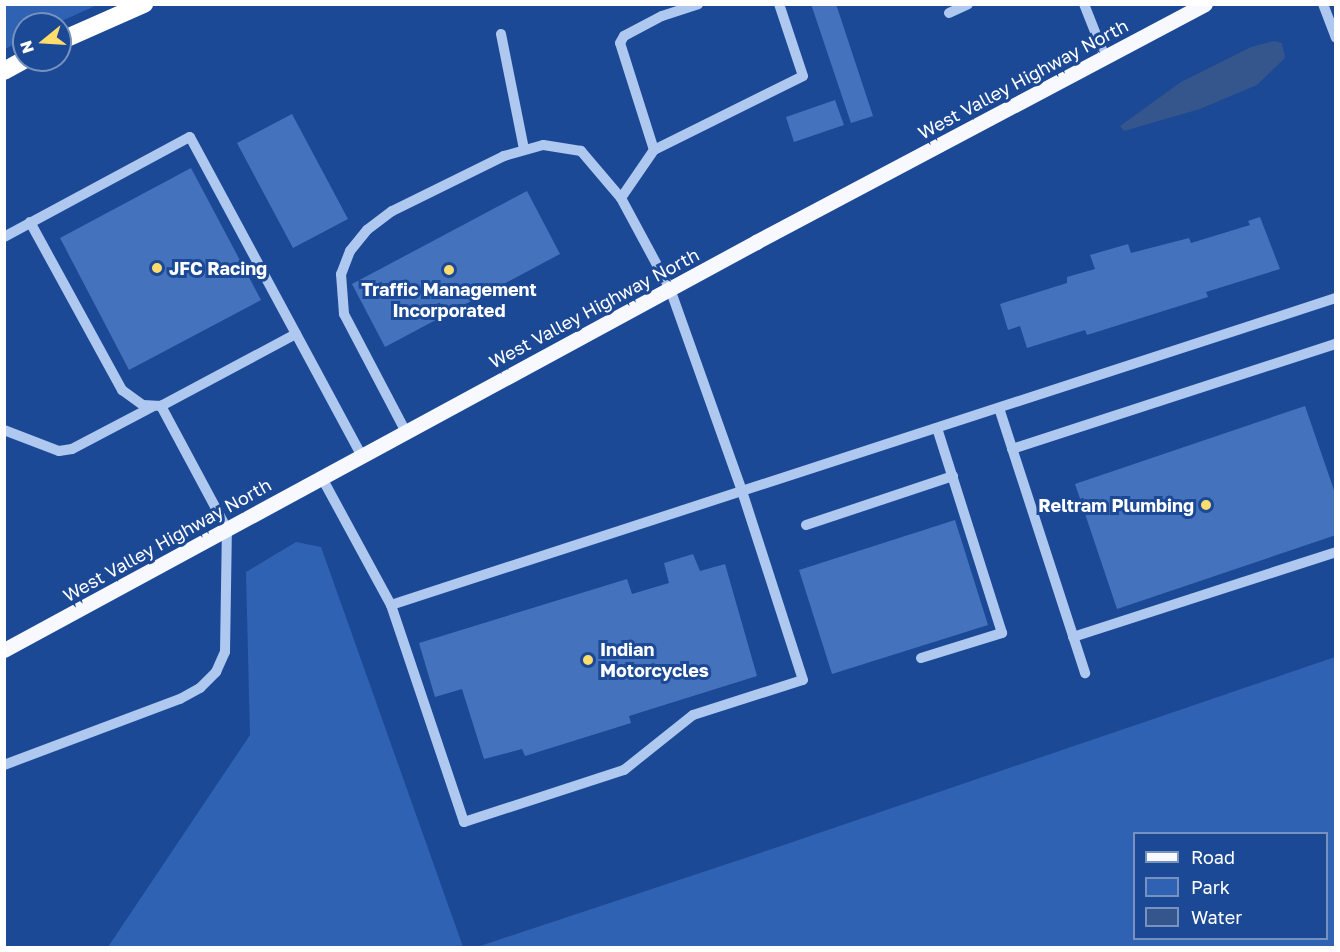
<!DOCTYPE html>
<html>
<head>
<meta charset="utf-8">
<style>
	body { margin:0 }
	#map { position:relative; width:1340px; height:952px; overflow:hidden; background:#1c4995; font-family:"Golos Text",sans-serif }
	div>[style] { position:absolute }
	.green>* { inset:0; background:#3062b3 }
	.water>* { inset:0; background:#35558d }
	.building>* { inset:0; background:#4472bc }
	.minor>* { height:10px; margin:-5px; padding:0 5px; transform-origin:5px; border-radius:5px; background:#aec8ef }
	.major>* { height:15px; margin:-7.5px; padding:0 7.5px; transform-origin:7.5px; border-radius:7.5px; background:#f7f9ff }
	.highway>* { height:18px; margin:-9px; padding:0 9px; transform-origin:9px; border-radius:9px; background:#fff }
	.dots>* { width:16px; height:16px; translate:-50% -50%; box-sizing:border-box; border:3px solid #1c4995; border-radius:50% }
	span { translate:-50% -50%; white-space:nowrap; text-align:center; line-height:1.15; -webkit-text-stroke:6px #1c4995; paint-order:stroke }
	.street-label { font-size:18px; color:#fff }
	.poi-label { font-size:18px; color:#fff; font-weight:700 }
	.left { translate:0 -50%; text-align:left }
	.right { translate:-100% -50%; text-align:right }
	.frame { position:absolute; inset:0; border:6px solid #fff; pointer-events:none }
	.legend { position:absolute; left:1133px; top:832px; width:195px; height:108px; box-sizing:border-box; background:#1c4995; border:2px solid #7792bf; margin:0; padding:8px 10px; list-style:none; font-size:18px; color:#fff }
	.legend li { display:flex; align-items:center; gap:12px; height:30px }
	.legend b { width:30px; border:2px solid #7792bf }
	.north { position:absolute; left:12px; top:12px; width:60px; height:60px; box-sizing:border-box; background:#1c4995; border:2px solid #7792bf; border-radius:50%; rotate:252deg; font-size:16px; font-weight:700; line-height:24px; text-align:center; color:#fff }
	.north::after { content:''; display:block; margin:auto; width:21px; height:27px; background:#ffdd6d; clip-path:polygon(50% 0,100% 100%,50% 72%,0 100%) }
</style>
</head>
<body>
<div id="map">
	<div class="green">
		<div style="clip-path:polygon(5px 4px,97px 4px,97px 5px,55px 24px,24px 24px,24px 39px,5px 49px)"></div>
		<div style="clip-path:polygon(296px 542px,321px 547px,463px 947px,108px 947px,250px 735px,246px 572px)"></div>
		<div style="clip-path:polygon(evenodd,1335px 657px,1335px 947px,477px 947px,775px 848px,1335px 657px,1134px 834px,1326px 834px,1326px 938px,1134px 938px,1134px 834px)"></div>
	</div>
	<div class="water">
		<div style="clip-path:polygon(1274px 41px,1282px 43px,1285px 58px,1257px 85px,1200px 109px,1124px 131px,1120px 126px,1181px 82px,1251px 47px)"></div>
	</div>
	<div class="building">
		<div style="clip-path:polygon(811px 4px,836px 4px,873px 116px,851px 123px)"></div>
		<div style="clip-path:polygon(835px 100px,844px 125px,794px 142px,786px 117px)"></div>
		<div style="clip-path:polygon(292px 114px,348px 219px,293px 248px,237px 143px)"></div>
		<div style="clip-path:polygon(191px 168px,261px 300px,129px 370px,60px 238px)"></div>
		<div style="clip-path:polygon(527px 191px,560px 254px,385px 347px,352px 284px)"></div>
		<div style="clip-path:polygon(1260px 217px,1280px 269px,1206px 292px,1208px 297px,1087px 335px,1085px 330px,1027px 348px,1020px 326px,1008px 330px,1000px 304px,1067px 283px,1067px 277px,1095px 269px,1090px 255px,1128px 244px,1131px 253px,1189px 238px,1191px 243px,1250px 225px,1248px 221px)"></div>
		<div style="clip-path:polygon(1305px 406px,1336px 496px,1336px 535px,1117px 609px,1075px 484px)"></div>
		<div style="clip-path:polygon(955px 520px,988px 625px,832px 674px,799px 570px)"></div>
		<div style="clip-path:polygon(693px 554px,700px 571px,725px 564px,757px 676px,629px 716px,631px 723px,525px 756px,522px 749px,484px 759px,462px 689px,435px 697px,419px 643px,627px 579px,632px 594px,669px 583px,664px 563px)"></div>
	</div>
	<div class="minor">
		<div style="left:1084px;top:4px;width:57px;rotate:68.4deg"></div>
		<div style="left:1323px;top:4px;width:36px;rotate:69deg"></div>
		<div style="left:949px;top:13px;width:21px;rotate:-25deg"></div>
		<div style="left:501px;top:34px;width:117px;rotate:78.7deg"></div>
		<div style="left:654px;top:150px;width:112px;rotate:-107.6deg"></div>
		<div style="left:620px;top:43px;width:8px;rotate:-60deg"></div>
		<div style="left:624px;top:36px;width:43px;rotate:-27.8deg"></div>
		<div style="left:662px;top:16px;width:38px;rotate:-18deg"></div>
		<div style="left:621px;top:198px;width:58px;rotate:-55.5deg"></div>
		<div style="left:654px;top:150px;width:166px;rotate:-26.4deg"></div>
		<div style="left:803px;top:76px;width:76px;rotate:-108.4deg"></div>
		<div style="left:30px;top:222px;width:192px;rotate:61.3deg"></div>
		<div style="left:122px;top:390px;width:26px;rotate:36deg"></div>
		<div style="left:143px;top:405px;width:18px;rotate:3deg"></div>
		<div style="left:161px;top:406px;width:153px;rotate:-28.1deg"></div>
		<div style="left:4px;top:237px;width:211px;rotate:-28.3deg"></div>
		<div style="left:190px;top:137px;width:362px;rotate:61.7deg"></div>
		<div style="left:999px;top:408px;width:279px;rotate:72deg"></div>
		<div style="left:4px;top:430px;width:59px;rotate:20.9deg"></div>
		<div style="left:59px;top:451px;width:13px;rotate:-9deg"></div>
		<div style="left:72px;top:449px;width:90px;rotate:-27.7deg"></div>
		<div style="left:1012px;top:449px;width:341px;rotate:-18deg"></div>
		<div style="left:322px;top:478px;width:145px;rotate:61.5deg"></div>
		<div style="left:391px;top:605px;width:229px;rotate:71.4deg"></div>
		<div style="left:464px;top:822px;width:168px;rotate:-18deg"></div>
		<div style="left:624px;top:770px;width:88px;rotate:-38.6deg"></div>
		<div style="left:693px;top:715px;width:115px;rotate:-17.7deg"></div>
		<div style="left:803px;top:680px;width:199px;rotate:-107.9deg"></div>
		<div style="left:742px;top:491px;width:214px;rotate:-109.6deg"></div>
		<div style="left:670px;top:289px;width:103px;rotate:-118.3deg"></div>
		<div style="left:621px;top:198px;width:62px;rotate:-130.4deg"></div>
		<div style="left:581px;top:151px;width:38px;rotate:-171deg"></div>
		<div style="left:543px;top:145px;width:41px;rotate:164.2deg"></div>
		<div style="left:504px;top:156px;width:125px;rotate:153.8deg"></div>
		<div style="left:392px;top:211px;width:31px;rotate:143deg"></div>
		<div style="left:367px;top:230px;width:27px;rotate:129deg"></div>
		<div style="left:350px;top:251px;width:25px;rotate:111deg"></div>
		<div style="left:341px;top:274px;width:40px;rotate:85.7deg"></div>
		<div style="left:344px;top:314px;width:133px;rotate:62.3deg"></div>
		<div style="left:806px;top:525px;width:155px;rotate:-18.4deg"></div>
		<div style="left:391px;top:605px;width:994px;rotate:-18deg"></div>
		<div style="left:1073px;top:637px;width:276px;rotate:-17.9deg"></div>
		<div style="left:921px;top:658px;width:85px;rotate:-17.2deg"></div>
		<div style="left:1002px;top:633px;width:215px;rotate:-107.6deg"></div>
		<div style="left:4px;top:765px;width:188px;rotate:-20.6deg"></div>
		<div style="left:180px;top:699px;width:23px;rotate:-29deg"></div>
		<div style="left:200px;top:688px;width:23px;rotate:-45deg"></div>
		<div style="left:216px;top:672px;width:22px;rotate:-66deg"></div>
		<div style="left:225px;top:652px;width:123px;rotate:-89.1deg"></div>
		<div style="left:227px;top:529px;width:140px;rotate:-118.2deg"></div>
	</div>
	<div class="major">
		<div style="left:4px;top:650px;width:856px;rotate:-28.48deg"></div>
		<div style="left:756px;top:242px;width:508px;rotate:-27.93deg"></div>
	</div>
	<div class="highway">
		<div style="left:60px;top:41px;width:92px;rotate:-23.8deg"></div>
		<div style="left:4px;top:71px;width:23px;rotate:-29deg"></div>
	</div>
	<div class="dots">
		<div style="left:157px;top:268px;background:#ffdd6d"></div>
		<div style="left:449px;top:270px;background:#ffdd6d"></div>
		<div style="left:1206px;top:505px;background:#ffdd6d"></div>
		<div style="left:588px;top:660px;background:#ffdd6d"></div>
	</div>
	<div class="street-label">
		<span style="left:1023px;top:79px;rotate:-28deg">West Valley Highway North</span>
		<span style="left:594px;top:308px;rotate:-28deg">West Valley Highway North</span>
		<span style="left:167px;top:540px;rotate:-29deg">West Valley Highway North</span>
	</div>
	<div class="poi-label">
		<span class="left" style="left:169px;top:268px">JFC Racing</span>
		<span style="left:449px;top:300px">Traffic Management<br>Incorporated</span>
		<span class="right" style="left:1194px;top:505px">Reltram Plumbing</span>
		<span class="left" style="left:600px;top:660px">Indian<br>Motorcycles</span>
	</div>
	<div class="frame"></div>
	<ul class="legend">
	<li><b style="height:8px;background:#f7f9ff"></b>Road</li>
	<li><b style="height:16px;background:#3062b3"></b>Park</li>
	<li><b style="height:16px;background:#35558d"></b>Water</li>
	</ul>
	<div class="north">N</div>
</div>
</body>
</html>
